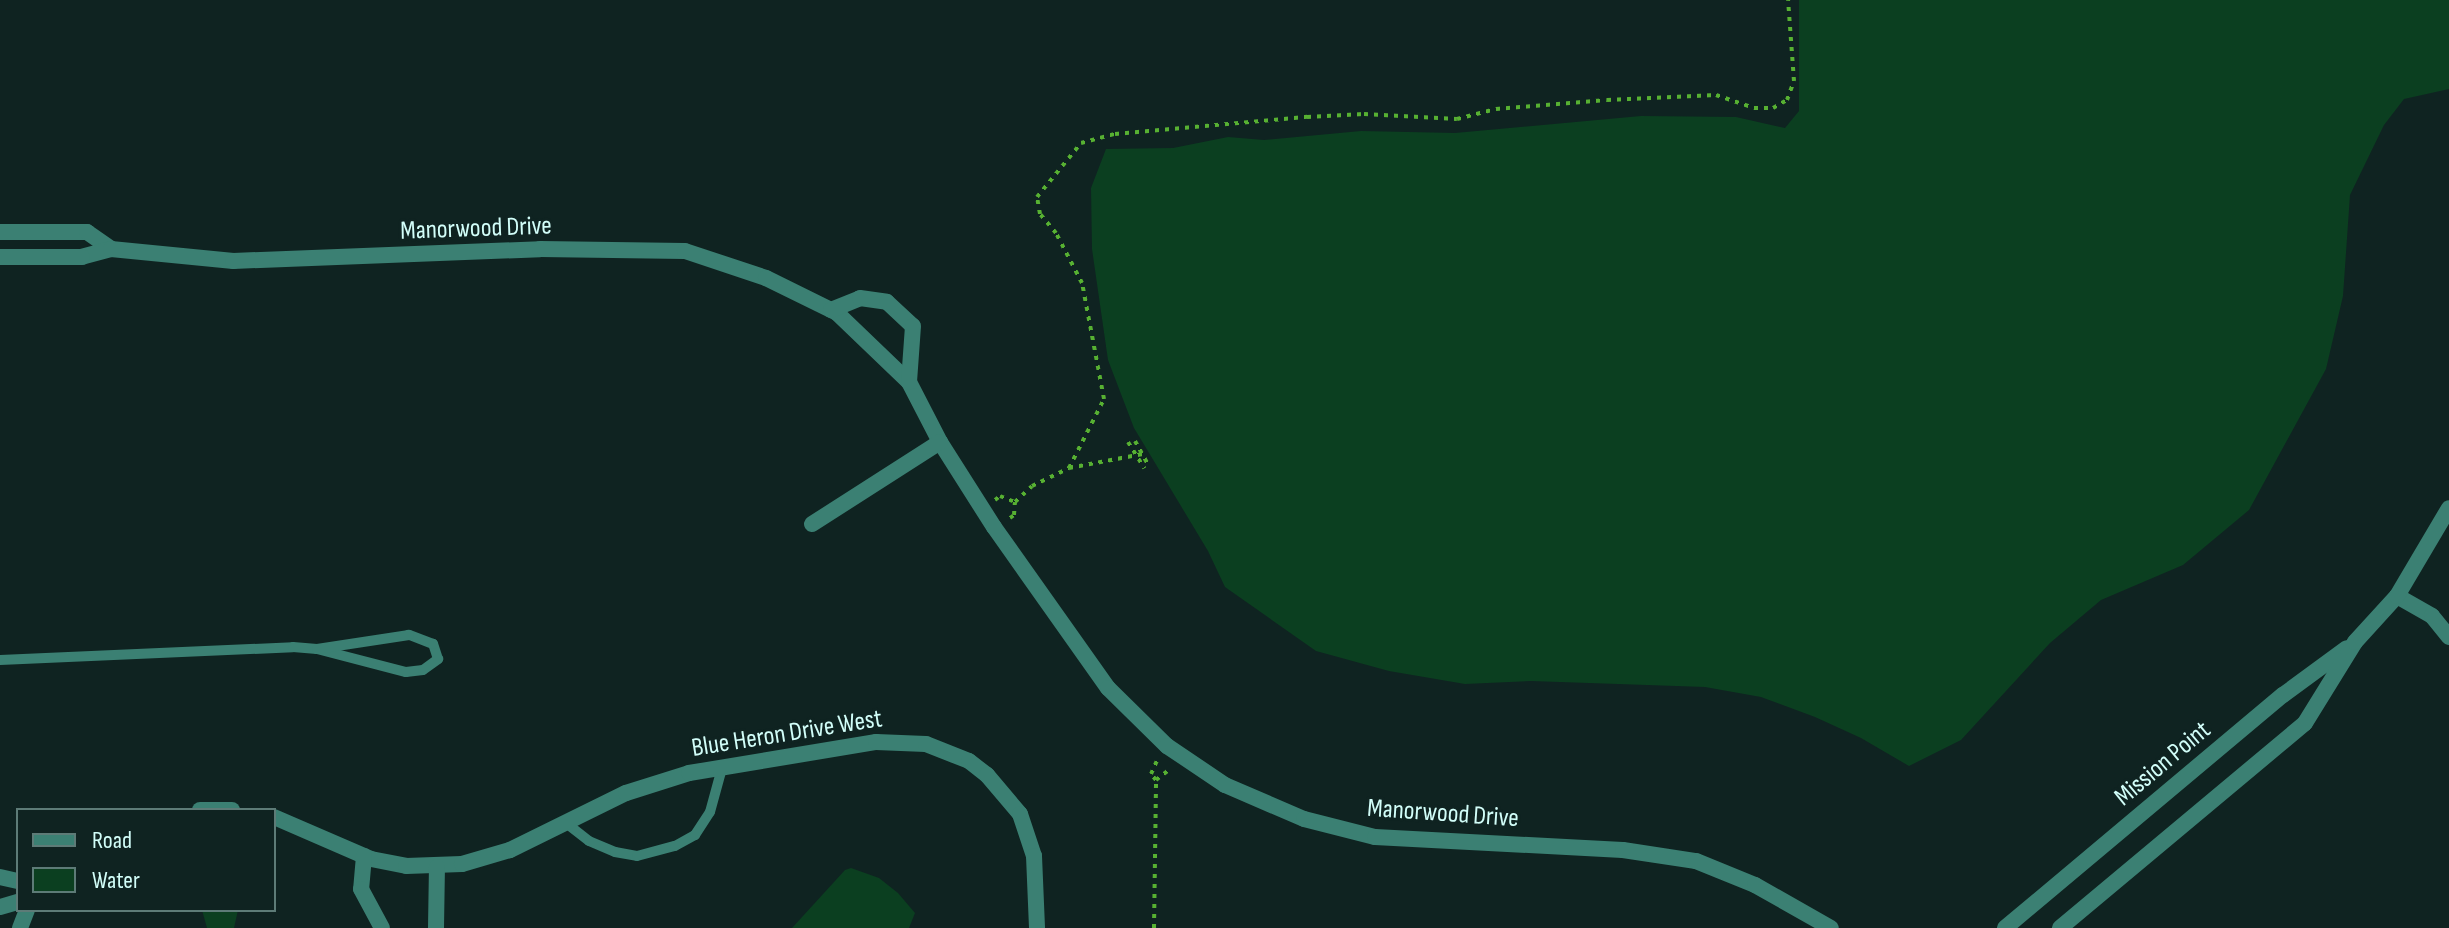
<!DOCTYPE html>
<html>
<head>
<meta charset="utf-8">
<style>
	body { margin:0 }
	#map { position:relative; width:2449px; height:928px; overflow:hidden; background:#0f2321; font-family:"Sofia Sans Condensed",sans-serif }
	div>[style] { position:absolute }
	.water>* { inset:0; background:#0b3f20 }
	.path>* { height:4px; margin-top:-2px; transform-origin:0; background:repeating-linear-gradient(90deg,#57b132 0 4px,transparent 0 10px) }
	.lane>* { height:10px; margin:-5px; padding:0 5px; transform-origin:5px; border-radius:5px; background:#3b8073 }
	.street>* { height:16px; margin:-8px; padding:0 8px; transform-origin:8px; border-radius:8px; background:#3b8073 }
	span { translate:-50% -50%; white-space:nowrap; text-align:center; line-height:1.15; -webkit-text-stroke:6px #0f2321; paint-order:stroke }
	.street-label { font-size:26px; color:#d2fef9 }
	.legend { position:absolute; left:16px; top:808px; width:260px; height:104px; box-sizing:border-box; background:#0f2321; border:2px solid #5d7b77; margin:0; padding:10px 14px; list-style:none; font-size:24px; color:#d2fef9 }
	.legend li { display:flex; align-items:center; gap:16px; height:40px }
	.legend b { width:40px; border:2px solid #5d7b77 }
</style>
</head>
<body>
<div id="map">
	<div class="water">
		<div style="clip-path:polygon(1799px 0,2449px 0,2449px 89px,2404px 99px,2384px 125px,2350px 195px,2343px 296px,2326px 369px,2249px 510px,2183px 565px,2101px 600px,2050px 643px,1961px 740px,1909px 766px,1861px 738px,1815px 717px,1761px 697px,1705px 687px,1531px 681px,1465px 684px,1389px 671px,1316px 651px,1225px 587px,1208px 551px,1134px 428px,1108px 360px,1092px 249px,1091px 188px,1106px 149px,1173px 148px,1228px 137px,1264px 140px,1361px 131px,1455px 133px,1641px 116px,1736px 117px,1785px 128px,1799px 111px)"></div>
		<div style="clip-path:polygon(851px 868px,879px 878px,898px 893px,915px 913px,909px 928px,792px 928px,845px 870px)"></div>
		<div style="clip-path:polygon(202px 910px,238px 910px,234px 928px,207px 928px)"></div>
	</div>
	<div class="path">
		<div style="left:1135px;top:441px;width:26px;rotate:61deg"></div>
		<div style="left:1128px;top:442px;width:31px;rotate:58deg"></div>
		<div style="left:1069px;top:468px;width:75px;rotate:-10.7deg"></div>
		<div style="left:995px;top:500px;width:6px;rotate:-39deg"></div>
		<div style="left:1000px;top:496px;width:16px;rotate:22deg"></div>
		<div style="left:1010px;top:518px;width:5px;rotate:-37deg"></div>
		<div style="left:1014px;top:515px;width:13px;rotate:-86deg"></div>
		<div style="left:1015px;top:502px;width:23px;rotate:-43deg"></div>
		<div style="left:1032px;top:486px;width:41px;rotate:-25.9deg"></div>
		<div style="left:1069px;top:468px;width:77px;rotate:-63.1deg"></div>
		<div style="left:1104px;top:399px;width:118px;rotate:-100.7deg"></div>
		<div style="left:1082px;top:283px;width:56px;rotate:-117.5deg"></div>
		<div style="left:1056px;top:233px;width:25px;rotate:-130deg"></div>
		<div style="left:1040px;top:214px;width:17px;rotate:-100deg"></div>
		<div style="left:1037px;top:197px;width:70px;rotate:-50.8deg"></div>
		<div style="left:1081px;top:143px;width:35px;rotate:-15deg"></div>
		<div style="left:1115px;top:134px;width:193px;rotate:-5.1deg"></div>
		<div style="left:1307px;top:117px;width:57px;rotate:-3deg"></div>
		<div style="left:1364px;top:114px;width:93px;rotate:3.1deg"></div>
		<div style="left:1457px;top:119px;width:40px;rotate:-14.4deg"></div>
		<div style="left:1496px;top:109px;width:111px;rotate:-4.6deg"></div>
		<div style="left:1607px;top:100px;width:109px;rotate:-2.6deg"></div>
		<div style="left:1716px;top:95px;width:40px;rotate:18.9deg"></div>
		<div style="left:1754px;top:108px;width:19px"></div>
		<div style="left:1773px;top:108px;width:16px;rotate:-30deg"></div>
		<div style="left:1787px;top:100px;width:20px;rotate:-70deg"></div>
		<div style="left:1794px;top:81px;width:81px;rotate:-94.2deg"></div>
		<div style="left:1156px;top:780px;width:16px;rotate:-38deg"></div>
		<div style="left:1154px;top:928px;width:148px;rotate:-89.2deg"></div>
		<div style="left:1156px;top:780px;width:8px;rotate:-130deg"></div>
		<div style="left:1151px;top:774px;width:17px;rotate:-66deg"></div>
	</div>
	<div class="lane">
		<div style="left:0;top:660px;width:293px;rotate:-2.5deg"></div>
		<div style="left:293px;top:647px;width:24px;rotate:5deg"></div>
		<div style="left:317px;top:649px;width:92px;rotate:14.5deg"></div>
		<div style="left:406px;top:672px;width:17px;rotate:-7deg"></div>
		<div style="left:423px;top:670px;width:19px;rotate:-36deg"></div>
		<div style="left:438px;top:659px;width:16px;rotate:-108deg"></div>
		<div style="left:433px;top:644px;width:26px;rotate:-159deg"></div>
		<div style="left:409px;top:635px;width:93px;rotate:171.3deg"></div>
		<div style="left:566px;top:823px;width:29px;rotate:38deg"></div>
		<div style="left:589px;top:841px;width:28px;rotate:23deg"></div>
		<div style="left:615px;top:852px;width:22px;rotate:10deg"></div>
		<div style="left:637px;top:856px;width:39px;rotate:-15deg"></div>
		<div style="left:675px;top:846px;width:23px;rotate:-29deg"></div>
		<div style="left:695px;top:835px;width:27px;rotate:-57deg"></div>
		<div style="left:710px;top:812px;width:46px;rotate:-74.7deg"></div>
	</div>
	<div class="street">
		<div style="left:0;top:232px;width:87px"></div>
		<div style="left:87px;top:232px;width:29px;rotate:35deg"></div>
		<div style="left:111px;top:249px;width:30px;rotate:165deg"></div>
		<div style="left:82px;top:257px;width:82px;rotate:180deg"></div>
		<div style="left:111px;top:249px;width:123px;rotate:5.6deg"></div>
		<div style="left:233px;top:261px;width:307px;rotate:-2.2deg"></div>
		<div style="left:540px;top:249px;width:145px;rotate:0.8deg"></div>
		<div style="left:685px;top:251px;width:85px;rotate:18.4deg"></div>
		<div style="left:766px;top:278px;width:79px;rotate:26.2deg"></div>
		<div style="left:837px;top:313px;width:100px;rotate:43.8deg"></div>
		<div style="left:909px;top:382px;width:68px;rotate:62.7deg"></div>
		<div style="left:940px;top:442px;width:101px;rotate:57.6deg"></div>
		<div style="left:994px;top:527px;width:197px;rotate:54.7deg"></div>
		<div style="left:1108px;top:688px;width:83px;rotate:44.5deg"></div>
		<div style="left:1167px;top:746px;width:70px;rotate:33.9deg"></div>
		<div style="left:1225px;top:785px;width:86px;rotate:23.3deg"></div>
		<div style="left:1304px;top:819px;width:73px;rotate:14.2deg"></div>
		<div style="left:1375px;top:837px;width:248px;rotate:3deg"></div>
		<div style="left:1623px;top:850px;width:74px;rotate:8.6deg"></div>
		<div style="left:1696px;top:861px;width:64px;rotate:22.1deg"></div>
		<div style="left:1755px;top:885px;width:87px;rotate:29.5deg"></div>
		<div style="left:831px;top:310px;width:31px;rotate:-22deg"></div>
		<div style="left:860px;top:298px;width:27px;rotate:8deg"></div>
		<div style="left:887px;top:302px;width:35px;rotate:43deg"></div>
		<div style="left:913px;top:326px;width:56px;rotate:94.1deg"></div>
		<div style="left:812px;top:524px;width:152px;rotate:-32.6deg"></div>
		<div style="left:2397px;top:596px;width:40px;rotate:29.7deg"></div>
		<div style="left:2432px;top:616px;width:27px;rotate:51deg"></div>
		<div style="left:200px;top:810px;width:32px"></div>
		<div style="left:274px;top:817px;width:106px;rotate:23.4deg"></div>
		<div style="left:371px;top:859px;width:36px;rotate:11deg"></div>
		<div style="left:406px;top:866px;width:56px;rotate:-2deg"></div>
		<div style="left:462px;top:864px;width:50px;rotate:-16.3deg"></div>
		<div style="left:510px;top:850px;width:129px;rotate:-26.2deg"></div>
		<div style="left:626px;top:793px;width:66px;rotate:-17.6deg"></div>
		<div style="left:689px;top:773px;width:190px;rotate:-9.4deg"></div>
		<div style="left:876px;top:742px;width:50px;rotate:2.3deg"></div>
		<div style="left:926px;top:744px;width:46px;rotate:21.6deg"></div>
		<div style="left:969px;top:761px;width:23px;rotate:38deg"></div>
		<div style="left:987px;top:775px;width:51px;rotate:49.8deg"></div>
		<div style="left:1020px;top:814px;width:44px;rotate:71.6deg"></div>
		<div style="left:1034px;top:856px;width:72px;rotate:87.6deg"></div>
		<div style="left:364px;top:856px;width:33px;rotate:95deg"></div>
		<div style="left:361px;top:889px;width:44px;rotate:61.7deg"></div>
		<div style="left:0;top:877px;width:18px;rotate:13deg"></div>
		<div style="left:0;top:907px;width:19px;rotate:-16deg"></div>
		<div style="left:20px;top:928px;width:19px;rotate:-69deg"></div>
		<div style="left:436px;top:928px;width:61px;rotate:-89.1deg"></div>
		<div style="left:2005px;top:928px;width:363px;rotate:-40deg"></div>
		<div style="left:2283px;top:695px;width:79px;rotate:-36.3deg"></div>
		<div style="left:2060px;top:928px;width:319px;rotate:-39.9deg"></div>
		<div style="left:2305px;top:723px;width:95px;rotate:-58.3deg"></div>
		<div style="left:2355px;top:642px;width:62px;rotate:-47.6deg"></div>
		<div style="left:2397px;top:596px;width:102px;rotate:-59.4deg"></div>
	</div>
	<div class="street-label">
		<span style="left:476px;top:229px;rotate:-2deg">Manorwood Drive</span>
		<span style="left:787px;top:734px;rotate:-9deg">Blue Heron Drive West</span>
		<span style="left:2163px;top:764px;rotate:-40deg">Mission Point</span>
		<span style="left:1443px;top:814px;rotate:4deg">Manorwood Drive</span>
	</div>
	<ul class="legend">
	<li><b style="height:10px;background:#3b8073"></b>Road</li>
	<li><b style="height:22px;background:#0b3f20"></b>Water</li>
	</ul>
</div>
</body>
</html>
